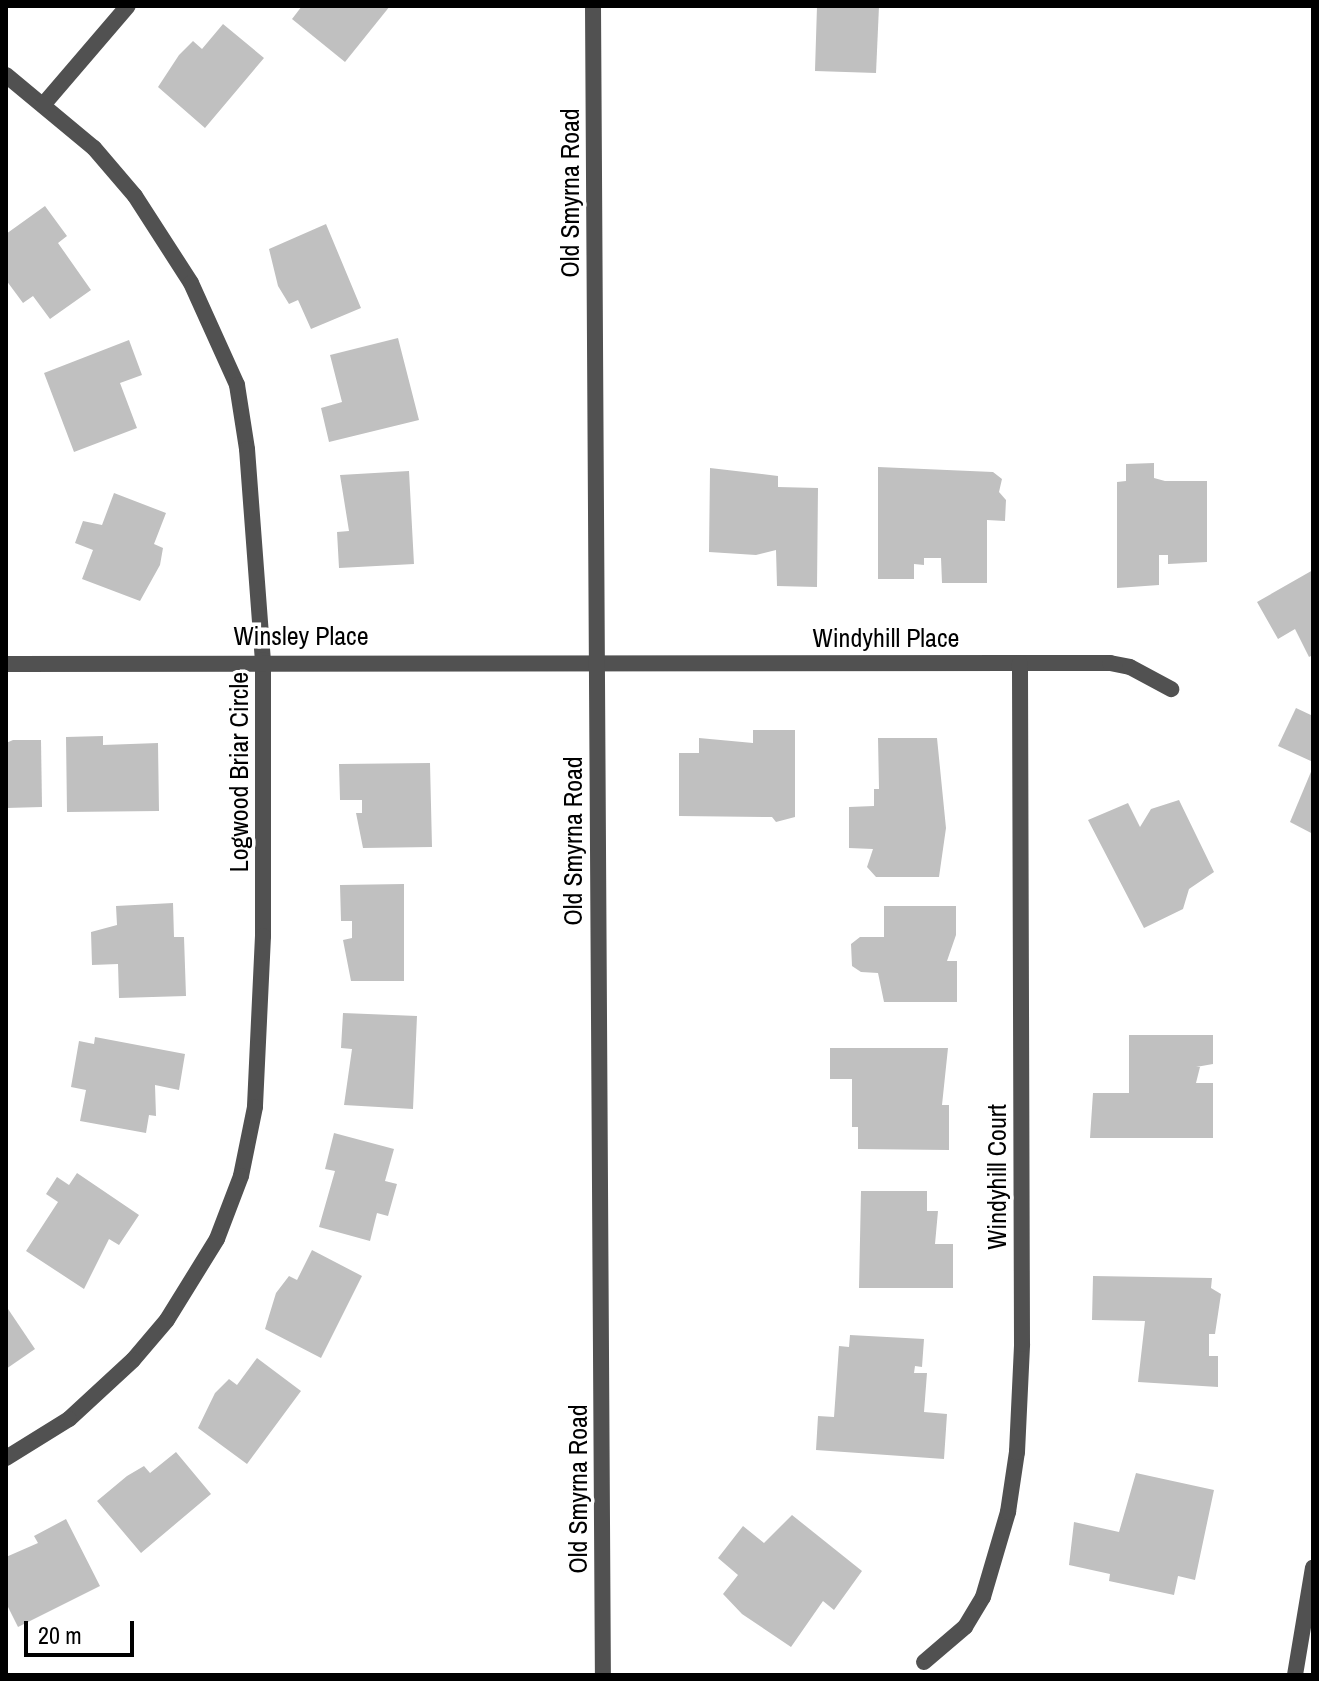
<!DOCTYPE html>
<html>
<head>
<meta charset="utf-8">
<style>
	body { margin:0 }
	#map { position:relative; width:1319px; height:1681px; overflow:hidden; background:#fff; font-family:"Archivo Narrow",sans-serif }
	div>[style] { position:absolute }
	.building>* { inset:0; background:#c0c0c0 }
	.service>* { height:16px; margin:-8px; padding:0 8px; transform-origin:8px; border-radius:8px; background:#515151 }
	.minor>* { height:16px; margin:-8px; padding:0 8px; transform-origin:8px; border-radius:8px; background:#515151 }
	.tertiary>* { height:16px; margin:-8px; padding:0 8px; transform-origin:8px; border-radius:8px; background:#515151 }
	span { translate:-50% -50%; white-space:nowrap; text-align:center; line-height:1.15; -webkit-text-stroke:7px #fff; paint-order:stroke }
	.street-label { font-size:26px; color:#000 }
	.frame { position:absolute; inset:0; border:8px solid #000; pointer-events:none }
	.scale { position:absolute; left:24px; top:1621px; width:110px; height:36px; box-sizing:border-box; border:4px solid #000; border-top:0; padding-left:10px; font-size:24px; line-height:28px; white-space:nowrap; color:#000; -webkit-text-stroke:6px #fff; paint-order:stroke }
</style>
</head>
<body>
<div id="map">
	<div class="building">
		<div style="clip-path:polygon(302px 6px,390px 6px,345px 62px,292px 19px)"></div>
		<div style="clip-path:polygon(817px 6px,879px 6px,876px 73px,815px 71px)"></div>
		<div style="clip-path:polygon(223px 24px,264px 58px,205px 128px,158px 87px,179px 55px,193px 41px,202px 49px)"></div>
		<div style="clip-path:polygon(45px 206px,67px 236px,58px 243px,91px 290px,50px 319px,33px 296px,23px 303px,6px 280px,6px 234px)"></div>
		<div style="clip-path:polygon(326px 224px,361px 308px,311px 329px,298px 300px,289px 304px,278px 286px,269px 249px)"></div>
		<div style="clip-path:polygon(398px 338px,419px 420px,329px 442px,321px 408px,342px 402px,330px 355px)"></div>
		<div style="clip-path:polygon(129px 340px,142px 375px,120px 383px,137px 428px,74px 452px,44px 373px)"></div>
		<div style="clip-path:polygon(1154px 463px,1154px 478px,1165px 481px,1207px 481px,1207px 562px,1168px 564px,1168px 555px,1159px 555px,1159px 585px,1117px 588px,1117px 482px,1126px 481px,1126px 464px)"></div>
		<div style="clip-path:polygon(878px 467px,993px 472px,1002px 479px,999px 492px,1006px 500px,1005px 521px,987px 520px,987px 583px,942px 583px,941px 558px,924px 558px,924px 565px,914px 564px,914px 579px,878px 579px)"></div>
		<div style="clip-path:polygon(710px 468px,778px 476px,778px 487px,818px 488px,817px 587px,777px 586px,776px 550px,756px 555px,709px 552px)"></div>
		<div style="clip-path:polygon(409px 471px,414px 564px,339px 568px,337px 532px,349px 531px,340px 475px)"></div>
		<div style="clip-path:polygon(114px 493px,166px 513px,154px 544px,163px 548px,160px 565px,140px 601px,82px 579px,93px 550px,75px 543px,83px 521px,102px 525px)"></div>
		<div style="clip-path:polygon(1313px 570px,1313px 655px,1309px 657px,1295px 629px,1278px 639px,1257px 602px)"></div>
		<div style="clip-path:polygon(1296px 708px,1313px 716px,1313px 762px,1278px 746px)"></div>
		<div style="clip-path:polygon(753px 730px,795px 730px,795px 817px,776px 822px,772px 817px,679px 816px,679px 753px,699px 753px,699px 738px,753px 743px)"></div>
		<div style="clip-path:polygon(103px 736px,103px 745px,158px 743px,159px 811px,67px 812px,66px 737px)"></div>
		<div style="clip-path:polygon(878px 738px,937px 738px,946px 828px,939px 877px,876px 877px,867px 867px,873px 849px,849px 848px,849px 807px,874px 806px,874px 789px,879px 789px)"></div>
		<div style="clip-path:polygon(13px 740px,41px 740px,42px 807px,6px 808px,6px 743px)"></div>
		<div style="clip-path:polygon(430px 763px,432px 847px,363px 848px,356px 813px,362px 813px,362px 800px,340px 800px,339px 764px)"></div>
		<div style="clip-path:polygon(1313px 767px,1313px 834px,1290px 822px)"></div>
		<div style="clip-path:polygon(1179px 800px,1214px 872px,1189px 889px,1183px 909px,1144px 928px,1088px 820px,1128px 803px,1140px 827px,1151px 809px)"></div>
		<div style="clip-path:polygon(404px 884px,404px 981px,351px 981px,343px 940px,352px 938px,352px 921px,341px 921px,340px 885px)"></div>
		<div style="clip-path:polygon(173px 903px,174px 937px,184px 937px,186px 996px,119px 998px,118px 964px,92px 965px,91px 932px,117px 925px,116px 906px)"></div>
		<div style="clip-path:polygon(884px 906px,956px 906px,956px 935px,947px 961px,957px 961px,957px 1002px,884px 1002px,878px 973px,861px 972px,852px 966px,851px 944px,860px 937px,884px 937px)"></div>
		<div style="clip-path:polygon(343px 1013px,417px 1016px,413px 1109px,344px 1105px,352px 1049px,341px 1048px)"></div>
		<div style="clip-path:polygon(1129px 1035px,1213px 1035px,1213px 1064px,1196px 1067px,1200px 1067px,1196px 1083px,1213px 1083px,1213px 1138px,1090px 1138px,1093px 1093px,1129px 1093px)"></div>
		<div style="clip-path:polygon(95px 1037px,185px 1054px,179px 1090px,155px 1085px,156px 1116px,149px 1115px,146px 1133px,80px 1121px,86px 1090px,71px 1087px,79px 1041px,94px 1044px)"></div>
		<div style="clip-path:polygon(830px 1048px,948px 1048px,942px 1105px,949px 1105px,949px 1150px,858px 1149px,858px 1127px,852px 1127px,852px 1079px,830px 1079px)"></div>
		<div style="clip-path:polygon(334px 1133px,394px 1149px,385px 1181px,397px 1184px,388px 1216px,377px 1213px,370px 1241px,319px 1227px,335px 1171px,325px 1169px)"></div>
		<div style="clip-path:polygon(77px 1173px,139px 1215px,119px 1245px,109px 1239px,84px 1289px,26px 1251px,58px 1202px,46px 1194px,57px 1177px,69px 1185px)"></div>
		<div style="clip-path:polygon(861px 1191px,927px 1191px,927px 1211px,938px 1211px,935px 1244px,953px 1244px,953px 1288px,859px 1288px)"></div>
		<div style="clip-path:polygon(312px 1250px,362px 1276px,321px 1358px,265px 1329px,276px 1293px,289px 1276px,297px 1280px)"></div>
		<div style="clip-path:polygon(1093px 1276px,1212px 1278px,1211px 1288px,1221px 1294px,1215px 1334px,1209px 1334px,1209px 1356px,1218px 1356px,1218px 1387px,1138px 1382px,1145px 1321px,1092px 1320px)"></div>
		<div style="clip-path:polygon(6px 1306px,35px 1349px,6px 1369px)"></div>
		<div style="clip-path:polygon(850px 1335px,924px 1339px,922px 1367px,915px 1366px,914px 1373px,927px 1373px,924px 1412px,947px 1414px,944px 1459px,816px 1450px,818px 1416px,834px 1417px,839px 1346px,849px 1347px)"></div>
		<div style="clip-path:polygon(257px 1358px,301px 1391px,247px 1464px,198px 1428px,215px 1393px,229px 1379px,237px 1385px)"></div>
		<div style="clip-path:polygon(176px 1452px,211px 1494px,141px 1553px,97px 1501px,127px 1476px,144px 1466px,150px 1473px)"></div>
		<div style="clip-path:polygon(1136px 1473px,1214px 1490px,1195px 1580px,1178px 1576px,1174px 1595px,1109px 1581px,1110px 1574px,1069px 1565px,1074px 1522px,1119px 1532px)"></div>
		<div style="clip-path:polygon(792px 1515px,862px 1571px,834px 1610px,823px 1601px,791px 1647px,742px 1614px,723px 1594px,738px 1575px,718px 1558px,743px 1526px,764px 1543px)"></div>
		<div style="clip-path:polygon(66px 1519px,100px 1586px,18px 1627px,6px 1603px,6px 1557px,38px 1543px,34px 1536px)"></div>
	</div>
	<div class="service">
		<div style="left:1295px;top:1675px;width:109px;rotate:-80.5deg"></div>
	</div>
	<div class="minor">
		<div style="left:6px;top:75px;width:114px;rotate:39.7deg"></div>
		<div style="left:94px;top:148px;width:63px;rotate:49.5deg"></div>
		<div style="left:135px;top:196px;width:103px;rotate:57.2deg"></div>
		<div style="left:191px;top:283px;width:112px;rotate:65.7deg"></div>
		<div style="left:237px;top:385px;width:65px;rotate:81.1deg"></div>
		<div style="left:247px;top:449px;width:212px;rotate:85.7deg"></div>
		<div style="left:263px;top:660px;width:276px;rotate:90deg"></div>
		<div style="left:263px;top:936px;width:171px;rotate:92.7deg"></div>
		<div style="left:255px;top:1107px;width:70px;rotate:101.5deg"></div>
		<div style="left:241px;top:1176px;width:67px;rotate:110.9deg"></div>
		<div style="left:217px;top:1239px;width:95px;rotate:121.7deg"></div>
		<div style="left:167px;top:1320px;width:52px;rotate:130.4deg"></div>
		<div style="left:133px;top:1360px;width:87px;rotate:137.3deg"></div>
		<div style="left:69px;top:1419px;width:74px;rotate:148.2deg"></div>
		<div style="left:43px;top:105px;width:130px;rotate:-49.4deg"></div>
		<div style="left:6px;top:664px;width:1104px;rotate:-0.05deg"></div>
		<div style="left:1110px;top:663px;width:20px;rotate:11deg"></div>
		<div style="left:1130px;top:667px;width:47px;rotate:28.2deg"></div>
		<div style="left:924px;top:1662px;width:54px;rotate:-40.5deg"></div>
		<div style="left:965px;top:1627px;width:35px;rotate:-59deg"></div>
		<div style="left:983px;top:1597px;width:89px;rotate:-73.6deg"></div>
		<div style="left:1008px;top:1512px;width:61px;rotate:-81.5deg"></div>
		<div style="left:1017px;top:1452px;width:108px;rotate:-87.3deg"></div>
		<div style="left:1022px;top:1344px;width:681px;rotate:-90.17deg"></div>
	</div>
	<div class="tertiary">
		<div style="left:593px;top:6px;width:1669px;rotate:89.66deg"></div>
	</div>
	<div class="street-label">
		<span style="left:570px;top:193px;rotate:-90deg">Old Smyrna Road</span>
		<span style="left:301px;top:636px">Winsley Place</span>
		<span style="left:886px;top:638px">Windyhill Place</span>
		<span style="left:239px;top:772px;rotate:-90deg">Logwood Briar Circle</span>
		<span style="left:573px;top:841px;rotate:-90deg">Old Smyrna Road</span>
		<span style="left:997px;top:1177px;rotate:-90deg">Windyhill Court</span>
		<span style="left:578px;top:1489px;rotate:-90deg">Old Smyrna Road</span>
	</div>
	<div class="frame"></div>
	<div class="scale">20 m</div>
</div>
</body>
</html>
